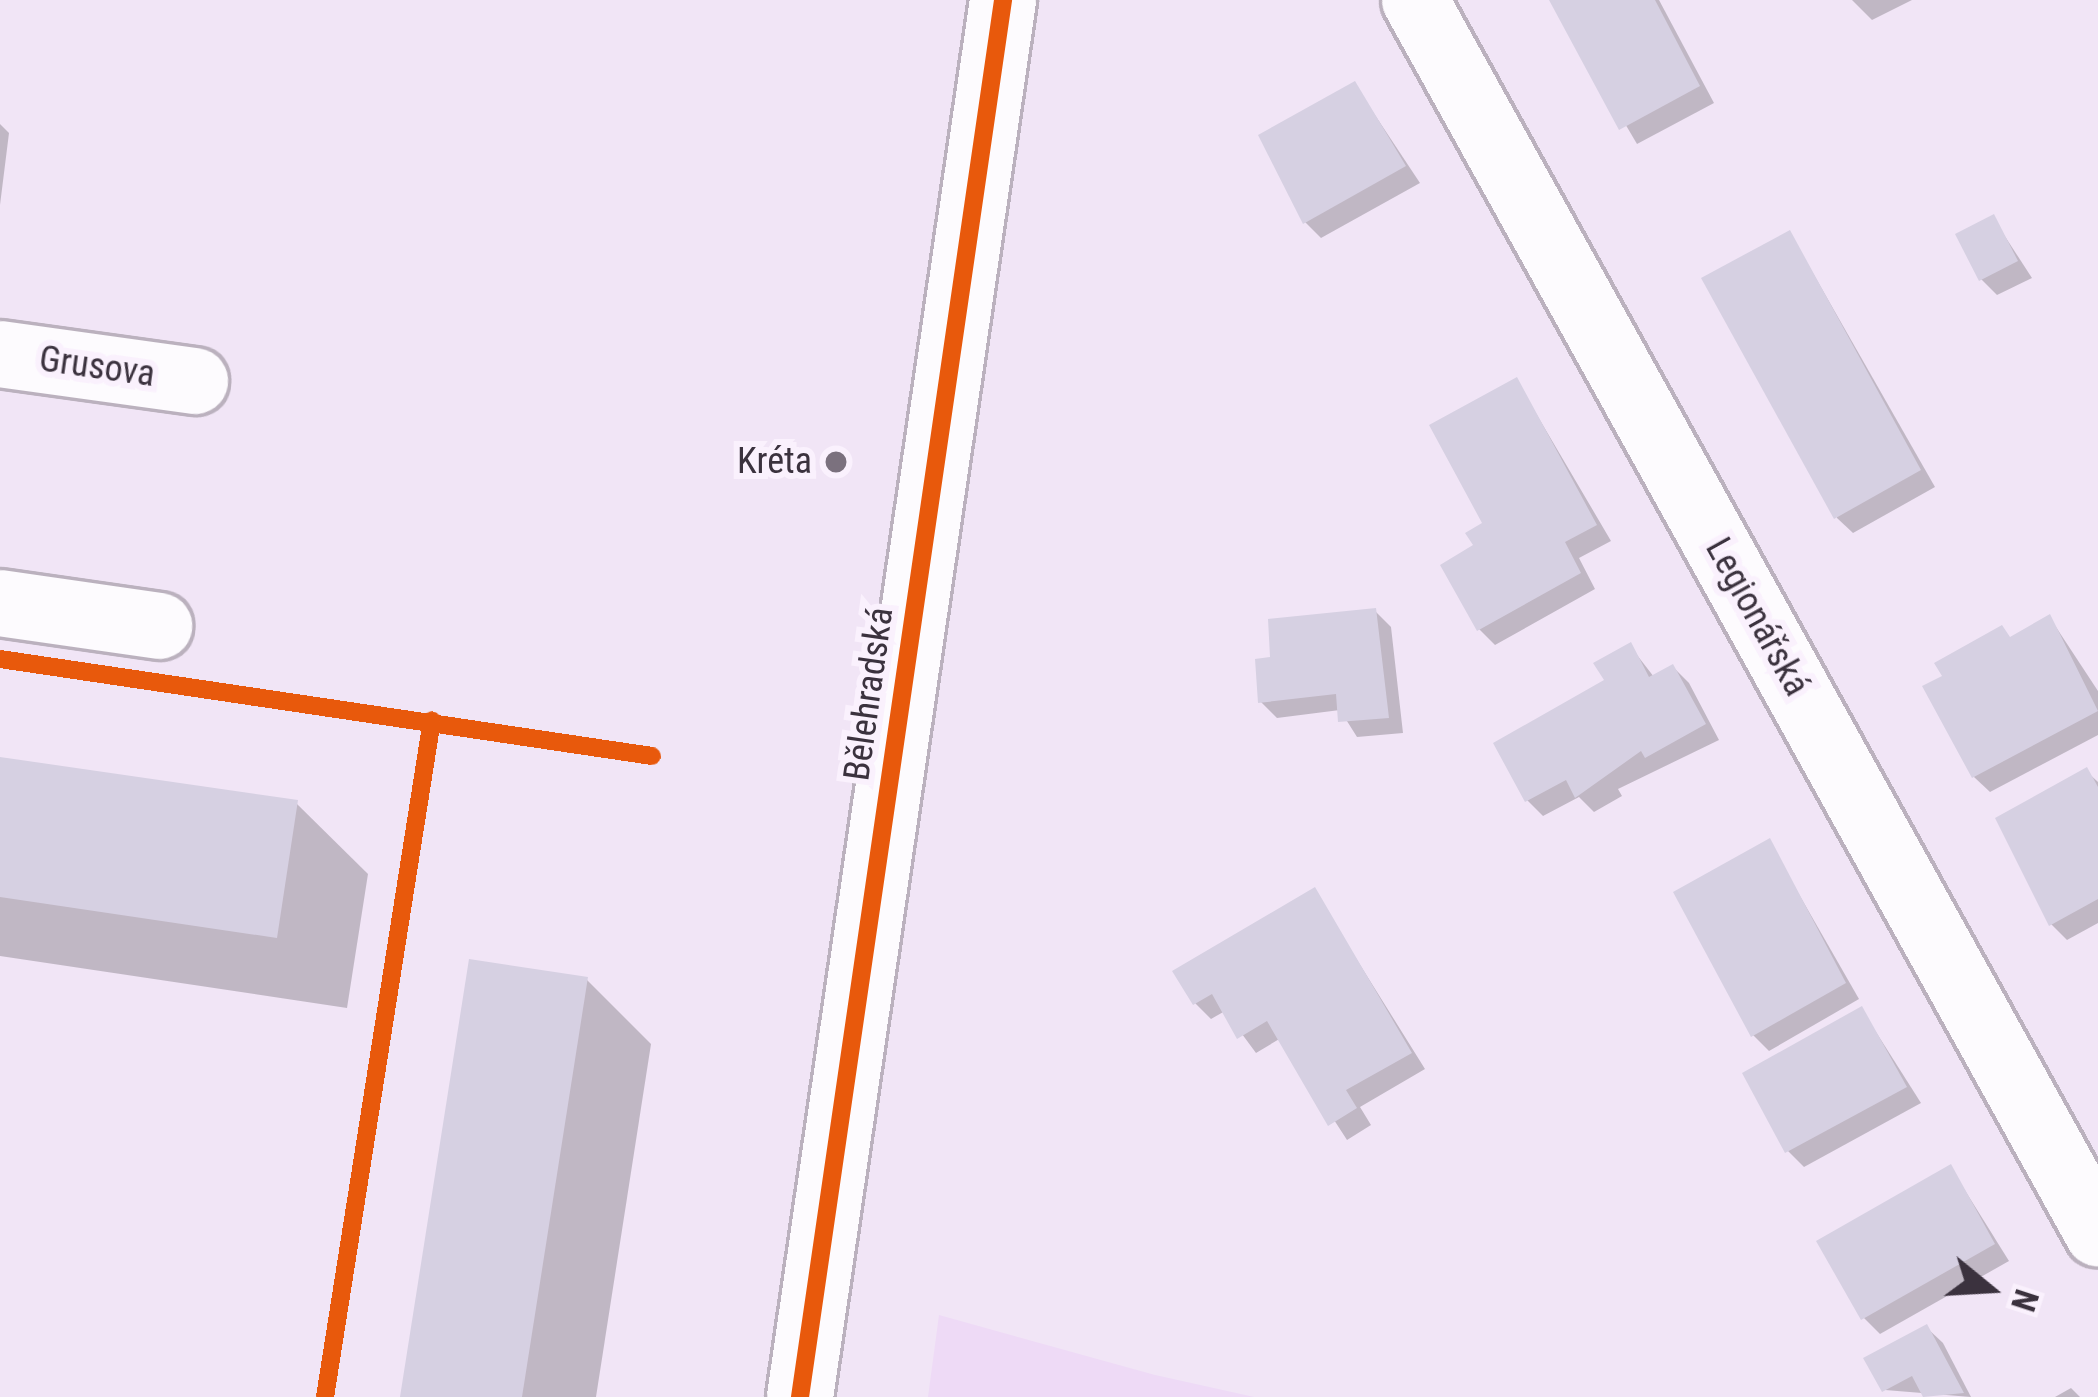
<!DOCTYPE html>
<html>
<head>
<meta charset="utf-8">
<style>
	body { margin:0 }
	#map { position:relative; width:2098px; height:1397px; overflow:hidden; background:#f1e5f6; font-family:"Roboto Condensed",sans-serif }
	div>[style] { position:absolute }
	.built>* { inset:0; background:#eedaf6 }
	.shadow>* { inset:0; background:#0003 }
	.building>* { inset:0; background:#d6d0e2 }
	.roads { filter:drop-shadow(3px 0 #bbb1be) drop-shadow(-3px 0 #bbb1be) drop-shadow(0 3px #bbb1be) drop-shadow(0 -3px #bbb1be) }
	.minor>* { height:66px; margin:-33px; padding:0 33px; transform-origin:33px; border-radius:33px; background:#fdfbfe }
	.cycleway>* { height:18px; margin:-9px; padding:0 9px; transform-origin:9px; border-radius:9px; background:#e8590c }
	.dots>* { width:33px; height:33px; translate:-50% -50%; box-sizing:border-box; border:6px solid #faf1fd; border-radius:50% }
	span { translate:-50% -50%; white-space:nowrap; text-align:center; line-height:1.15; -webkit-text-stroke:12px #faf1fd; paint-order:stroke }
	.street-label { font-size:36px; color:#3b323e }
	.poi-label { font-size:36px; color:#3b323e }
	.right { translate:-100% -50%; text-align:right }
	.north { position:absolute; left:1930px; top:1229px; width:120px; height:120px; -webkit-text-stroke:9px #faf1fd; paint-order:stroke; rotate:108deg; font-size:33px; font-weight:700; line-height:48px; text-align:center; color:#3b323e }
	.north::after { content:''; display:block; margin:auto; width:42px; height:54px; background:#3b323e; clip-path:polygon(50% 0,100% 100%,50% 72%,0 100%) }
</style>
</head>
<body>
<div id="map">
	<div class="built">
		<div style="clip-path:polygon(939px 1315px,1155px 1375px,1254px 1397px,928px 1397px)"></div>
	</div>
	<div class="shadow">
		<div style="clip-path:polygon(1552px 0,1659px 0,1714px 103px,1637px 144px)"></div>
		<div style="clip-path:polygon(1852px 0,1912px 0,1872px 20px)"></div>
		<div style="clip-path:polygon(1355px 85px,1420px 183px,1321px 238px,1305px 222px)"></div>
		<div style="clip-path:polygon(0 124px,9px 133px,0 205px)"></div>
		<div style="clip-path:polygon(1993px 218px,2032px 278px,1997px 295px,1981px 279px)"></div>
		<div style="clip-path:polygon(1790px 233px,1935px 487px,1853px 533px,1837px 518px)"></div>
		<div style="clip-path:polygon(1517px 381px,1611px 541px,1579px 558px,1595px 589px,1495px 645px,1479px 629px,1477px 546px)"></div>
		<div style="clip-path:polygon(1375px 611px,1391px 627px,1403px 733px,1357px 737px,1340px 710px,1277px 718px,1261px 702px,1274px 660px)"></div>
		<div style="clip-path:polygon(2050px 618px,2098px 691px,2098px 735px,1990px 792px,1974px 777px,2012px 639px)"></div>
		<div style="clip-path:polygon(1630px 646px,1654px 677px,1673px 667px,1689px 683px,1719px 740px,1618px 789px,1622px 796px,1594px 812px,1579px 797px,1543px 816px,1527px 800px)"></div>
		<div style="clip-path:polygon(0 759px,296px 803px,368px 874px,347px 1008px,0 956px)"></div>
		<div style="clip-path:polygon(2086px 771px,2098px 782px,2098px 923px,2067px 940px,2051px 924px)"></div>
		<div style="clip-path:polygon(1769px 842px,1859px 999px,1769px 1051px,1753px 1035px)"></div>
		<div style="clip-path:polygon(1314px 891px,1425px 1069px,1360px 1107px,1371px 1125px,1347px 1140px,1281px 1038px,1256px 1053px,1225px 1011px,1211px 1019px,1195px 1003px)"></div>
		<div style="clip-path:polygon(587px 980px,651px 1044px,596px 1397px,403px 1397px)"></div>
		<div style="clip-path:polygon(1862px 1010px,1921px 1103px,1804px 1167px,1788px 1151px)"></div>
		<div style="clip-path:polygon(1951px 1168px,2009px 1261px,1880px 1334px,1864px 1318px)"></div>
		<div style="clip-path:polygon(1927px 1328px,1943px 1343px,1971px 1397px,1885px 1390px)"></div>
		<div style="clip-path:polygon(2071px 1388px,2080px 1397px,2055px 1397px)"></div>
	</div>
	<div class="building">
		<div style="clip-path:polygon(1549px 0,1655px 0,1700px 86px,1619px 130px)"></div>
		<div style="clip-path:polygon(1355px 81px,1406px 166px,1303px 224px,1258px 135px)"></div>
		<div style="clip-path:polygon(1994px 214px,2018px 261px,1979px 281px,1955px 234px)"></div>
		<div style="clip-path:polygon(1790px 230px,1921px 470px,1834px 519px,1701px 278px)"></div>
		<div style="clip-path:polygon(1517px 377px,1597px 525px,1565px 542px,1581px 573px,1477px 631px,1440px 565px,1473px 545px,1465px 533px,1482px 523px,1429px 425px)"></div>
		<div style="clip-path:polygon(1376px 608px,1389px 718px,1338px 722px,1336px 694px,1258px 703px,1255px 659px,1270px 657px,1268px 619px)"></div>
		<div style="clip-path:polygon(2050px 614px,2098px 711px,1972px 778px,1922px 686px,1942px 676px,1934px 663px,2002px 625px,2010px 637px)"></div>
		<div style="clip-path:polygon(1631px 642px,1649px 677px,1673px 664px,1706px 724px,1645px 758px,1641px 751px,1575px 798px,1566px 780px,1525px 802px,1493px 743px,1604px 680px,1593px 663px)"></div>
		<div style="clip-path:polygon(0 757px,298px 800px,277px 938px,0 897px)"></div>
		<div style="clip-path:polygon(2087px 767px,2098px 787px,2098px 899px,2049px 926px,1995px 818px)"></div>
		<div style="clip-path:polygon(1770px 838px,1846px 983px,1751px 1037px,1673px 892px)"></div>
		<div style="clip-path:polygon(1315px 887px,1412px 1053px,1346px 1090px,1357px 1108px,1328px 1126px,1267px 1021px,1237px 1039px,1212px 994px,1193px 1005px,1172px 971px)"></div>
		<div style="clip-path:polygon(469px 959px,588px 977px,522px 1397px,400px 1397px)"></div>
		<div style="clip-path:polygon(1862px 1006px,1907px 1087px,1785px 1153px,1742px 1073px)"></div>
		<div style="clip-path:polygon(1951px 1164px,1995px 1244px,1861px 1320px,1816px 1241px)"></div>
		<div style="clip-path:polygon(1927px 1324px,1964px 1393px,1923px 1397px,1912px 1376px,1882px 1392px,1863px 1358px)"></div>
	</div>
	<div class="roads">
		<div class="minor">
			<div style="left:1415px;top:0;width:1410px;rotate:61.02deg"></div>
			<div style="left:0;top:354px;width:197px;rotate:7.9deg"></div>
			<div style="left:0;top:603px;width:161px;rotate:8.2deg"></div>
			<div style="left:800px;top:1397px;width:1412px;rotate:-81.73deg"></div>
		</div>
	</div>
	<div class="cycleway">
		<div style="left:0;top:659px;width:659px;rotate:8.46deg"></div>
		<div style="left:325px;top:1397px;width:685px;rotate:-81.02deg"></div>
		<div style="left:800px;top:1397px;width:1412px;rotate:-81.73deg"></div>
	</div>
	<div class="dots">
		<div style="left:836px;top:462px;background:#7b717e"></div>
	</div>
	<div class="street-label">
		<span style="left:97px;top:367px;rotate:8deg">Grusova</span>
		<span style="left:1757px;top:617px;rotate:61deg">Legionářská</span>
		<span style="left:869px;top:694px;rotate:-82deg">Bělehradská</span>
	</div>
	<div class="poi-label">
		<span class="right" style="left:812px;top:462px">Kréta</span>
	</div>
	<div class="north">N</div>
</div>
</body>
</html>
